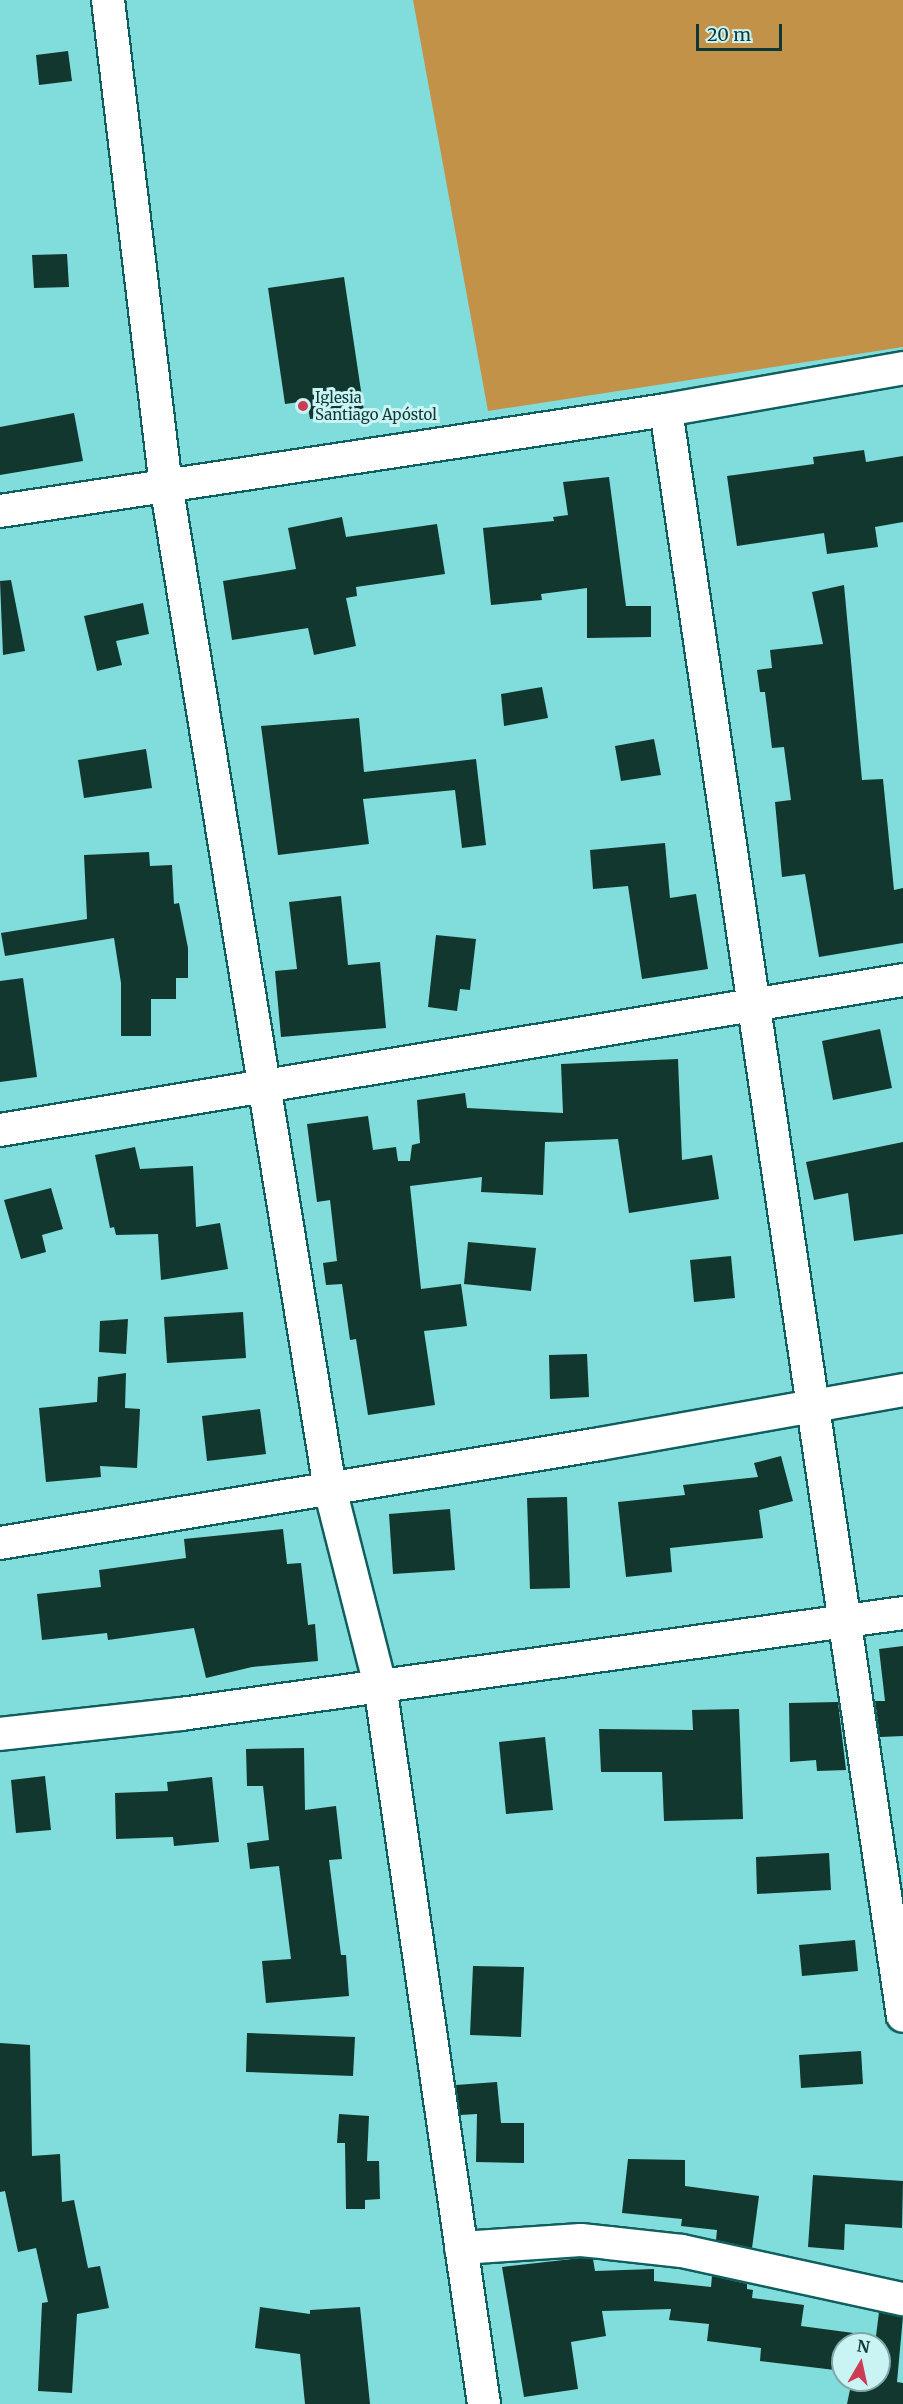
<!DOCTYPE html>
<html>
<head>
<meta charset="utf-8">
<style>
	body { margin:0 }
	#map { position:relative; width:903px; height:2404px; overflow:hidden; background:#81dcdc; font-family:Merriweather,serif }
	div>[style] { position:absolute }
	.green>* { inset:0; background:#c39249 }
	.building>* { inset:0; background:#11372f }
	.roads { filter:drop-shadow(2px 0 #105e5e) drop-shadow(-2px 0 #105e5e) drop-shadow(0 2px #105e5e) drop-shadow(0 -2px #105e5e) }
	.street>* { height:32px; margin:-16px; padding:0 16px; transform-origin:16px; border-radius:16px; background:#fff }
	.dots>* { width:16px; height:16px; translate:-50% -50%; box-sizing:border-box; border:3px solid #caf4f4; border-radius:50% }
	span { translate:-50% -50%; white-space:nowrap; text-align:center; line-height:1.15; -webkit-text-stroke:6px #caf4f4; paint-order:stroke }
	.poi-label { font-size:15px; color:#103738 }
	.left { translate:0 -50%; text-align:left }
	.north { position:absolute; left:831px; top:2332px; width:60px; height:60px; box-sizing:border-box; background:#caf4f4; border:2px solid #80a8a9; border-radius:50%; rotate:9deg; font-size:16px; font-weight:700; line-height:24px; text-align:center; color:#103738 }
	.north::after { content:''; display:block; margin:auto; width:21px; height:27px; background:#cc3c54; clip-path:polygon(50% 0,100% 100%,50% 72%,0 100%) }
	.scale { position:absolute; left:696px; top:24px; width:86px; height:27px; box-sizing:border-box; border:3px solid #103738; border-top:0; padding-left:8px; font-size:18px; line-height:21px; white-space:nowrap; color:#103738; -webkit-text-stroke:4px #caf4f4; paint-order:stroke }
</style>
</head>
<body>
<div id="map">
	<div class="green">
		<div style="clip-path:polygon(413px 0,903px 0,903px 347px,488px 411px)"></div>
	</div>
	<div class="building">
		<div style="clip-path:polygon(68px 51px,72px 81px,39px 85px,36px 55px)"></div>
		<div style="clip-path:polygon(67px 254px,69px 287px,34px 288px,32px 255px)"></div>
		<div style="clip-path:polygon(344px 277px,364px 411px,310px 419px,307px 401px,285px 404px,268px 288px)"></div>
		<div style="clip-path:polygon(74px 413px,83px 461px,0 475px,0 427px)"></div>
		<div style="clip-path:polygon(864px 450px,866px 462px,903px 456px,903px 522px,875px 527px,878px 547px,827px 554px,824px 533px,737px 546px,727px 476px,814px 464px,813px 457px)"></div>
		<div style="clip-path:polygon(609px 477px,626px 606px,651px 606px,651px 637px,587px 638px,587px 588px,541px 594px,542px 600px,491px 605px,483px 528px,554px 521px,553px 517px,568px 515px,563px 482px)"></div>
		<div style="clip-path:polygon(342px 517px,346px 537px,437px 524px,445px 574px,356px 587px,357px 596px,346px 598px,356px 646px,314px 655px,308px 628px,232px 640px,223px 581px,296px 569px,288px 528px)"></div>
		<div style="clip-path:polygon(11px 580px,25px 651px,3px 655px,0 581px)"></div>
		<div style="clip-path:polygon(844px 585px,862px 780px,883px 779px,894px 890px,903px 888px,903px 943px,819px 957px,805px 874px,782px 877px,775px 802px,791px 800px,784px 747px,772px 748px,765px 692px,760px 692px,757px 670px,772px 668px,770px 650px,823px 644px,812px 592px)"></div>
		<div style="clip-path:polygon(143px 603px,149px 634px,116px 641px,122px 665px,97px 671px,84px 616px)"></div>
		<div style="clip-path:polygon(542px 687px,548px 718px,504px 726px,501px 694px)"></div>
		<div style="clip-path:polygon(359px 718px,364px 772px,476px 759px,486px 845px,462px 848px,455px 790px,363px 799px,369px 844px,278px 855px,261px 726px)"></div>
		<div style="clip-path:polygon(654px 739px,661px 775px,621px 781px,615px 746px)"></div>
		<div style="clip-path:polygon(146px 749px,152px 788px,84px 798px,78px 760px)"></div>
		<div style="clip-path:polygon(665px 843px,670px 898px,696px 894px,708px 969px,642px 979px,628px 886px,593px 889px,590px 850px)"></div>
		<div style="clip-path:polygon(149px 852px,150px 866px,172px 865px,174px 904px,179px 903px,188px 948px,188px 978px,176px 978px,176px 999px,151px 999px,151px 1036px,121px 1036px,121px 983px,114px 938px,5px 956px,1px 933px,87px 919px,84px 855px)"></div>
		<div style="clip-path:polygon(341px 896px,348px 965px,380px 962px,386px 1028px,281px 1037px,275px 971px,297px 969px,289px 902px)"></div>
		<div style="clip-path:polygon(436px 935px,476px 939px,470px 990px,460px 989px,457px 1011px,428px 1007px)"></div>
		<div style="clip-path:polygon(23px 978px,37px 1077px,0 1082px,0 981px)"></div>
		<div style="clip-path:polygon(880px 1029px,892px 1088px,833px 1100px,822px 1041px)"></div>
		<div style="clip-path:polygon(678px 1059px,682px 1160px,712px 1155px,719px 1199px,629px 1213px,618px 1139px,545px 1142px,543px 1195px,481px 1192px,482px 1177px,410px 1186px,421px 1289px,461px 1284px,467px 1326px,424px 1331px,435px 1405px,368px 1415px,356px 1339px,350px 1340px,342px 1284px,326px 1285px,323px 1263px,337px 1261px,330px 1200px,317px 1202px,307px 1124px,368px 1116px,373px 1150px,396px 1147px,398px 1161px,410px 1161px,412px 1145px,420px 1143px,417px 1100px,465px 1093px,467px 1108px,563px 1113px,561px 1064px)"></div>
		<div style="clip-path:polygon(903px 1142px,903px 1234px,854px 1241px,848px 1193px,814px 1200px,806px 1162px)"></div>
		<div style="clip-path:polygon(135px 1147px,140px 1169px,193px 1166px,196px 1227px,220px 1223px,228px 1269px,161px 1280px,158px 1234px,116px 1235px,114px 1227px,110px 1228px,95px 1155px)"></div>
		<div style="clip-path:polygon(51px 1188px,63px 1229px,42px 1235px,46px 1252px,21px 1259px,4px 1200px)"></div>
		<div style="clip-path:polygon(468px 1242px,536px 1248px,531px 1291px,464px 1284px)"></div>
		<div style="clip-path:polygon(731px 1256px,735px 1298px,694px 1302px,690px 1260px)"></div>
		<div style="clip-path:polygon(243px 1312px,246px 1358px,167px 1363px,164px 1317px)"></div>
		<div style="clip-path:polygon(128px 1319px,126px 1354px,99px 1352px,100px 1321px)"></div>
		<div style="clip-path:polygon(587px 1354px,589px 1397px,550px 1399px,549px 1355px)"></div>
		<div style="clip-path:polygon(126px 1373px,125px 1408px,140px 1409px,137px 1468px,100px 1466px,101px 1477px,46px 1482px,39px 1408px,97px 1402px,98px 1377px)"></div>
		<div style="clip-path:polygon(260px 1409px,266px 1454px,207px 1461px,202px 1416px)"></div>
		<div style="clip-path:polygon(781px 1456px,793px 1501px,759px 1510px,763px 1538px,670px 1548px,672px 1572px,626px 1577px,618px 1502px,685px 1495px,683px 1485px,758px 1477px,754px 1463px)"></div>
		<div style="clip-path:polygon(567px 1497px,570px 1588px,530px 1589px,527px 1498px)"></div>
		<div style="clip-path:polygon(450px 1509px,455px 1570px,393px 1574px,389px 1514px)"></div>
		<div style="clip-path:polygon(283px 1529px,287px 1564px,301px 1563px,308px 1625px,315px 1624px,318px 1661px,252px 1667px,206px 1678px,194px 1628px,108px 1640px,107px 1633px,42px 1640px,37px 1594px,101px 1587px,99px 1570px,186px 1558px,184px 1539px)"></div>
		<div style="clip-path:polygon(903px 1646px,903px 1736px,880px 1737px,875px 1701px,885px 1701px,879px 1649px)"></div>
		<div style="clip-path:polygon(838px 1702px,846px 1770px,817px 1771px,816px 1760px,790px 1762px,789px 1703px)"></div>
		<div style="clip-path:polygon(739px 1709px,743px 1819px,664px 1821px,662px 1772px,601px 1772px,599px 1729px,693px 1730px,692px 1710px)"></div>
		<div style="clip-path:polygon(545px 1737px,553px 1810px,506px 1814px,499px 1742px)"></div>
		<div style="clip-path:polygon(304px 1748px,305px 1810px,336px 1806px,342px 1859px,329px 1860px,341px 1955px,346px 1955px,349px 1996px,266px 2003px,262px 1961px,291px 1959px,279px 1866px,250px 1869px,247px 1843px,269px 1840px,263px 1786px,247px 1786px,246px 1749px)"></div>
		<div style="clip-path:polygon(45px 1776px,51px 1830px,16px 1833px,11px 1780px)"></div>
		<div style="clip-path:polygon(212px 1777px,219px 1842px,174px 1846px,173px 1837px,116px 1839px,115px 1793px,168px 1791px,167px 1782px)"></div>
		<div style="clip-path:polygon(829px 1853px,831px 1890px,757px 1894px,756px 1857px)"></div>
		<div style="clip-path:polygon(855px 1940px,858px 1971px,802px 1976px,799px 1945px)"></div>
		<div style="clip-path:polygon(473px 1966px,524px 1967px,521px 2037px,470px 2035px)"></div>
		<div style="clip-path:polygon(247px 2033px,355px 2037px,353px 2076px,246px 2072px)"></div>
		<div style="clip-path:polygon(0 2043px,30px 2045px,32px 2156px,60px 2154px,62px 2202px,74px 2200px,88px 2268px,100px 2266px,109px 2308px,77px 2314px,72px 2393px,38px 2391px,42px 2303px,48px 2302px,36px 2248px,18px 2252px,5px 2191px,0 2192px)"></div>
		<div style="clip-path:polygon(861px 2051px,863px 2084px,801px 2088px,799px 2055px)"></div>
		<div style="clip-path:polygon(497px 2082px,501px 2123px,524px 2123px,524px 2163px,476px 2162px,477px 2114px,460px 2115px,456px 2085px)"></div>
		<div style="clip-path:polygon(339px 2114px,369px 2116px,367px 2161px,379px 2161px,380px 2199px,365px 2200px,365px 2209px,346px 2209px,345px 2143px,337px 2143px)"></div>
		<div style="clip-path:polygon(628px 2159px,685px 2160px,685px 2186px,759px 2196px,752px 2248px,716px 2240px,717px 2230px,681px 2226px,682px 2219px,622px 2213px)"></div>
		<div style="clip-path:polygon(813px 2175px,903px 2181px,902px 2228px,845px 2224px,844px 2250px,808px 2247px)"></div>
		<div style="clip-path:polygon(581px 2258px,593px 2259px,595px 2271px,654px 2269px,654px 2281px,711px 2287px,712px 2276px,747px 2284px,747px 2289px,753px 2290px,752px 2298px,804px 2305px,801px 2326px,876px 2336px,879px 2312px,903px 2316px,897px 2382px,903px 2383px,903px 2404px,847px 2404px,852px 2380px,879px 2380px,879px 2344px,843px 2344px,843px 2371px,760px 2361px,761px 2348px,707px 2341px,709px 2324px,669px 2320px,671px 2309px,602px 2311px,606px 2336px,571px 2342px,578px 2389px,524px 2397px,502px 2267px)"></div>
		<div style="clip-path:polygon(260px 2307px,310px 2314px,310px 2310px,360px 2307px,370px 2404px,305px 2404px,300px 2354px,255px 2348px)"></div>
	</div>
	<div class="roads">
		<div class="street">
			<div style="left:108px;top:0;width:487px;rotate:83.2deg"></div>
			<div style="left:166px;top:484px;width:1018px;rotate:80.73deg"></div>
			<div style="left:330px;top:1489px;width:202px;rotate:75.7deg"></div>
			<div style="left:380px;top:1685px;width:726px;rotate:81.77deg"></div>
			<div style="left:666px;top:410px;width:1623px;rotate:81.61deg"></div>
			<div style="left:0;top:511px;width:674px;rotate:-8.62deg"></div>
			<div style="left:666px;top:410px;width:241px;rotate:-10deg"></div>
			<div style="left:0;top:1130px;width:915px;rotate:-9.43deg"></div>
			<div style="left:0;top:1543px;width:608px;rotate:-9.37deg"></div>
			<div style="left:600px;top:1444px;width:308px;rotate:-10.1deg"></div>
			<div style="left:0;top:1734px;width:182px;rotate:-6.3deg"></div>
			<div style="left:181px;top:1714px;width:729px;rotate:-7.96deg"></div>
			<div style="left:461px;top:2248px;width:120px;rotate:-3.8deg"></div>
			<div style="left:581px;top:2240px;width:28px;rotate:6deg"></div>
			<div style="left:609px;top:2243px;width:73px;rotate:6.3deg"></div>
			<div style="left:682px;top:2251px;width:226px;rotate:12.3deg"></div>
		</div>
	</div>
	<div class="dots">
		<div style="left:303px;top:406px;background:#cc3c54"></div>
	</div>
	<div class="poi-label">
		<span class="left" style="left:315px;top:406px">Iglesia<br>Santiago Apóstol</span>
	</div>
	<div class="north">N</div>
	<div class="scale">20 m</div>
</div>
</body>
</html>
